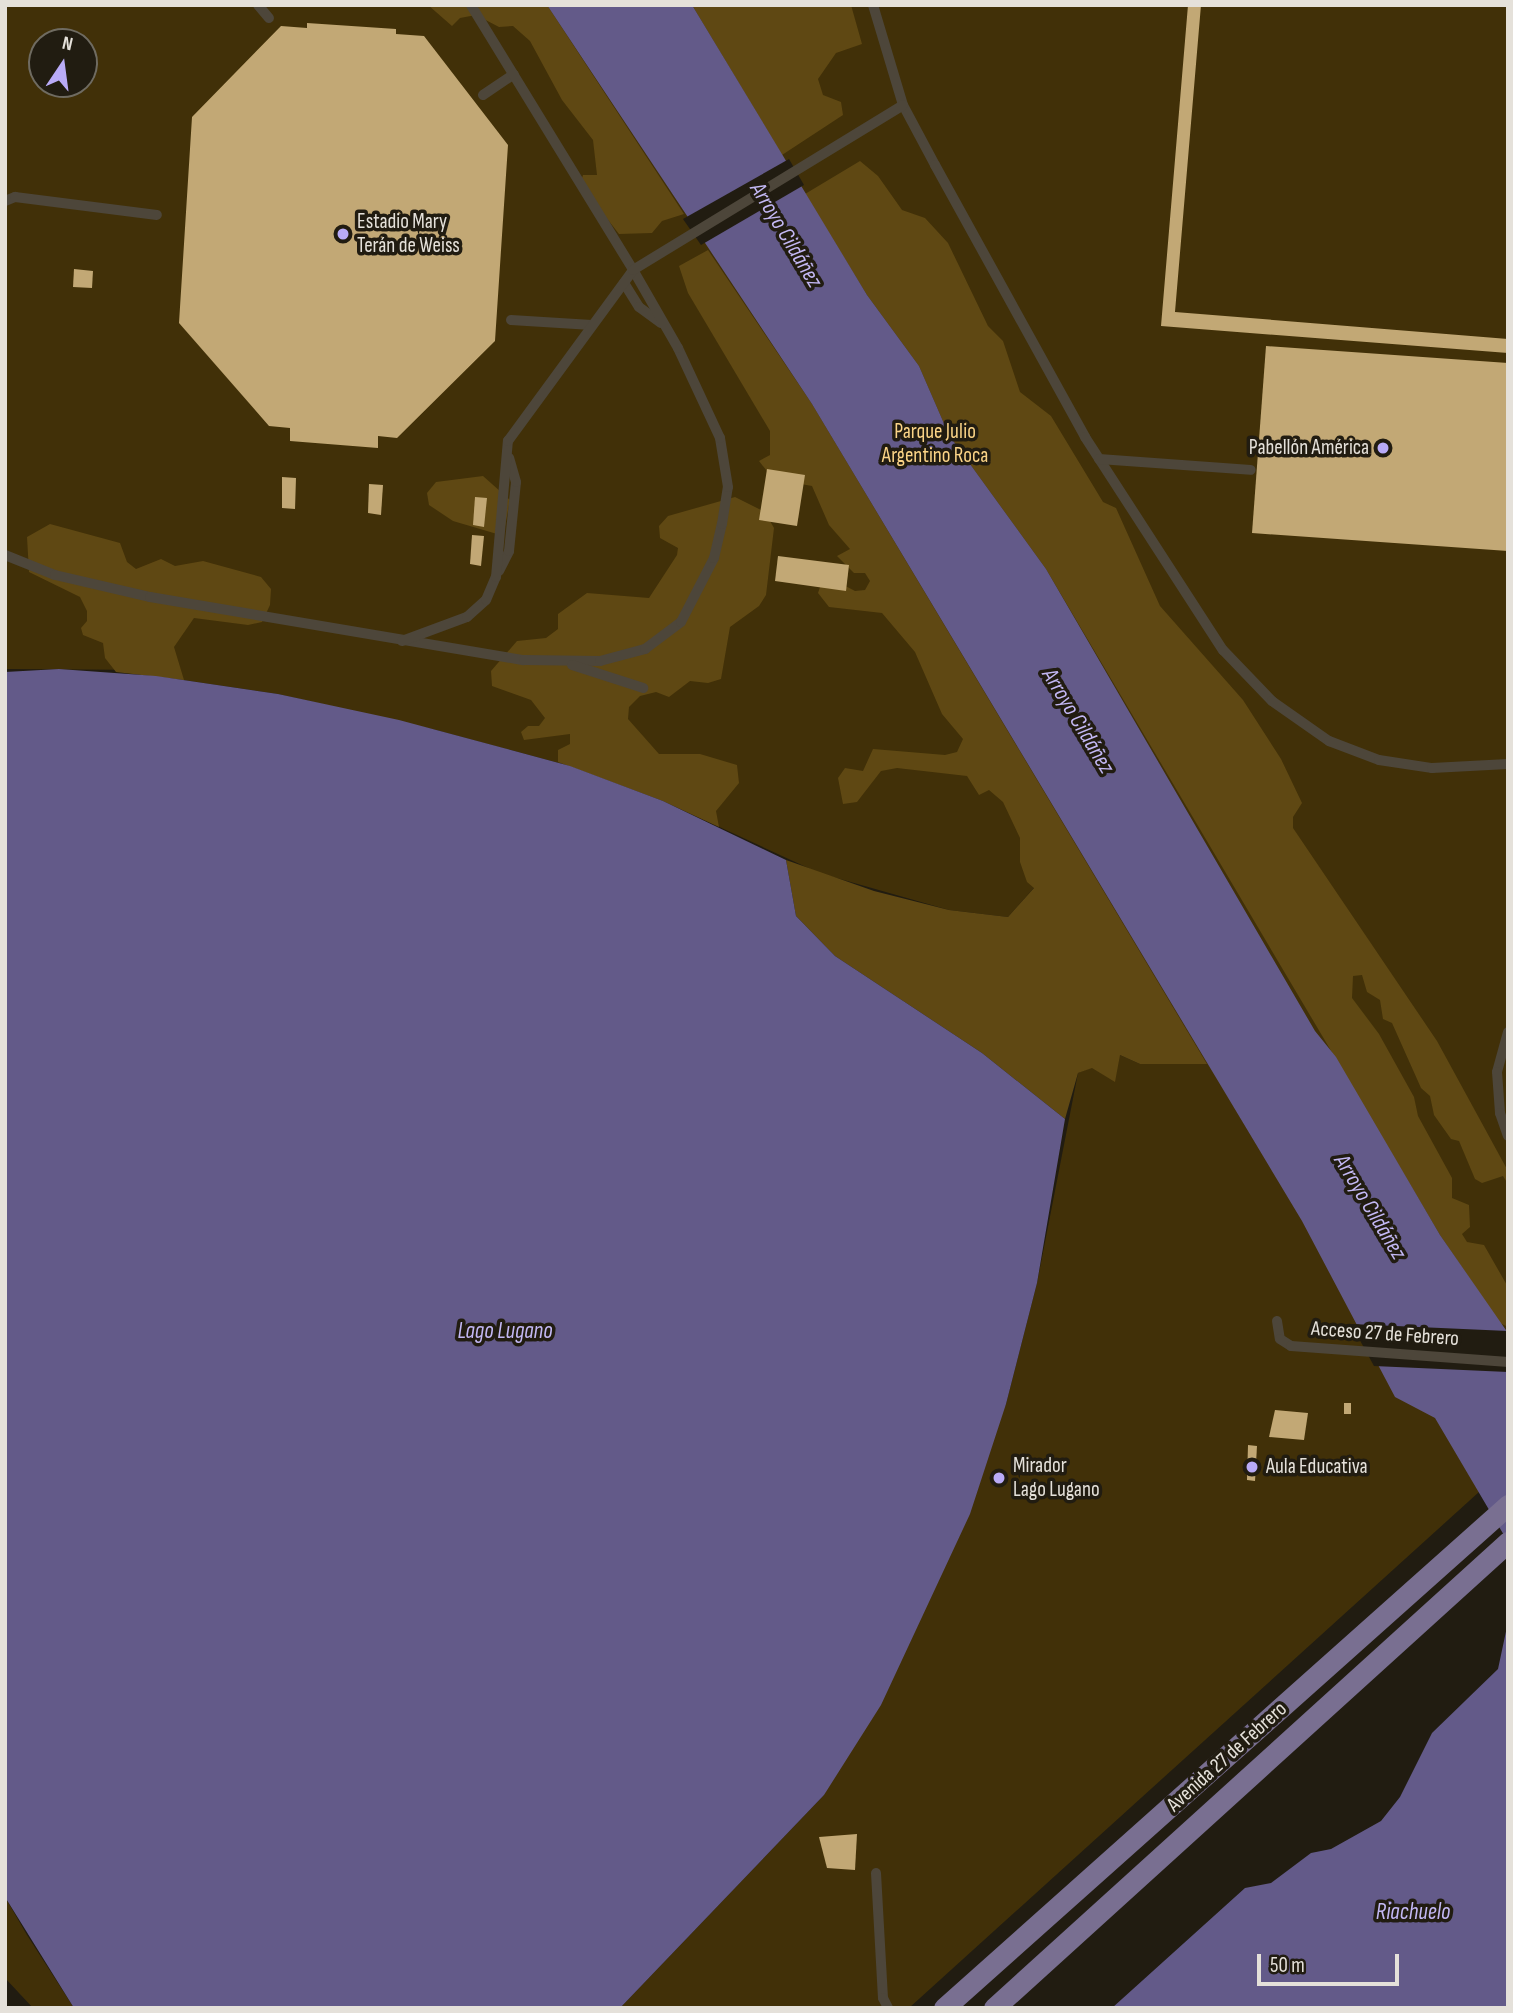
<!DOCTYPE html>
<html>
<head>
<meta charset="utf-8">
<style>
	body { margin:0 }
	#map { position:relative; width:1513px; height:2013px; overflow:hidden; background:#211c11; font-family:"Sofia Sans Condensed",sans-serif }
	div>[style] { position:absolute }
	.green>* { inset:0; background:#413008 }
	.forest>* { inset:0; background:#5f4813 }
	.water>* { inset:0; background:#635a89 }
	.pier>* { inset:0; background:#211c11 }
	.building>* { inset:0; background:#c2a875 }
	.service>* { height:10px; margin:-5px; padding:0 5px; transform-origin:5px; border-radius:5px; background:#4d463a }
	.primary>* { height:21px; margin:-10.5px; padding:0 10.5px; transform-origin:10.5px; border-radius:10.5px; background:#796f91 }
	.dots>* { width:19px; height:19px; translate:-50% -50%; box-sizing:border-box; border:4px solid #211c11; border-radius:50% }
	span { translate:-50% -50%; white-space:nowrap; text-align:center; line-height:1.15; -webkit-text-stroke:7px #211c11; paint-order:stroke }
	.poi-label { font-size:21px; color:#e5e1da }
	.left { translate:0 -50%; text-align:left }
	.right { translate:-100% -50%; text-align:right }
	.park-label { font-size:21px; color:#fbd487 }
	.street-label { font-size:21px; color:#e5e1da }
	.water-label { font-size:23px; color:#c3b8f4; font-style:italic }
	.frame { position:absolute; inset:0; border:7px solid #e5e1da; pointer-events:none }
	.north { position:absolute; left:28px; top:28px; width:70px; height:70px; box-sizing:border-box; background:#211c11; border:2px solid #6f6b61; border-radius:50%; rotate:13deg; font-size:19px; font-weight:700; line-height:28px; text-align:center; color:#e5e1da }
	.north::after { content:''; display:block; margin:auto; width:24px; height:32px; background:#b9abf7; clip-path:polygon(50% 0,100% 100%,50% 72%,0 100%) }
	.scale { position:absolute; left:1257px; top:1954px; width:142px; height:32px; box-sizing:border-box; border:4px solid #e5e1da; border-top:0; padding-left:9px; font-size:21px; line-height:24px; white-space:nowrap; color:#e5e1da; -webkit-text-stroke:5px #211c11; paint-order:stroke }
</style>
</head>
<body>
<div id="map">
	<div class="green">
		<div style="clip-path:polygon(evenodd,5px 5px,1508px 5px,1508px 1452px,1479px 1492px,909px 2008px,620px 2008px,824px 1795px,1006px 1404px,1037px 1283px,1078px 1073px,1120px 1055px,1140px 1064px,1206px 1063px,1040px 881px,1008px 917px,949px 910px,819px 873px,663px 801px,570px 766px,436px 730px,278px 694px,156px 676px,156px 670px,5px 669px,5px 5px,42px 42px,84px 42px,84px 84px,42px 84px,42px 42px)"></div>
		<div style="clip-path:polygon(5px 1897px,27px 1935px,74px 2008px,33px 2008px,5px 1978px)"></div>
	</div>
	<div class="forest">
		<div style="clip-path:polygon(428px 5px,547px 5px,684px 214px,662px 221px,652px 233px,619px 234px,580px 184px,583px 175px,597px 175px,593px 140px,562px 100px,530px 41px,513px 26px,499px 27px,476px 15px,460px 18px,452px 26px)"></div>
		<div style="clip-path:polygon(692px 5px,851px 5px,862px 44px,836px 53px,818px 79px,823px 95px,841px 102px,843px 115px,782px 155px)"></div>
		<div style="clip-path:polygon(860px 161px,878px 176px,902px 210px,925px 218px,948px 243px,988px 326px,1003px 341px,1020px 392px,1051px 416px,1103px 502px,1116px 508px,1160px 606px,1243px 700px,1281px 759px,1302px 803px,1293px 817px,1293px 828px,1437px 1041px,1508px 1171px,1508px 1184px,1503px 1176px,1482px 1183px,1475px 1179px,1459px 1141px,1451px 1139px,1434px 1115px,1430px 1096px,1421px 1088px,1392px 1023px,1383px 1019px,1380px 1000px,1367px 992px,1362px 975px,1353px 976px,1352px 998px,1379px 1034px,1414px 1097px,1418px 1116px,1452px 1178px,1452px 1198px,1469px 1205px,1470px 1227px,1462px 1234px,1467px 1242px,1484px 1245px,1508px 1287px,1508px 1327px,1500px 1323px,1440px 1235px,1046px 569px,949px 435px,919px 366px,867px 295px,805px 194px)"></div>
		<div style="clip-path:polygon(708px 250px,812px 404px,1207px 1064px,1140px 1064px,1120px 1055px,1115px 1082px,1092px 1068px,1078px 1073px,1065px 1119px,982px 1053px,835px 956px,796px 916px,786px 860px,874px 891px,949px 910px,1008px 917px,1034px 888px,1027px 882px,1020px 862px,1020px 838px,1003px 802px,989px 790px,979px 795px,967px 776px,897px 768px,881px 771px,857px 802px,843px 804px,838px 778px,845px 768px,863px 771px,873px 749px,945px 755px,957px 752px,963px 739px,942px 714px,915px 652px,882px 613px,829px 607px,818px 593px,822px 581px,838px 582px,855px 591px,865px 590px,870px 581px,865px 573px,854px 573px,837px 556px,850px 549px,829px 525px,812px 486px,773px 479px,759px 461px,770px 455px,770px 431px,688px 293px,679px 266px)"></div>
		<div style="clip-path:polygon(483px 476px,510px 500px,504px 532px,497px 534px,453px 521px,429px 505px,427px 493px,436px 482px)"></div>
		<div style="clip-path:polygon(735px 497px,765px 512px,774px 528px,766px 595px,759px 606px,730px 627px,721px 679px,708px 683px,690px 681px,669px 697px,656px 692px,640px 696px,629px 707px,628px 719px,659px 754px,700px 754px,737px 765px,739px 783px,716px 811px,719px 827px,663px 801px,558px 762px,558px 750px,570px 744px,570px 734px,524px 740px,521px 732px,528px 726px,539px 726px,545px 718px,531px 700px,492px 686px,491px 671px,517px 641px,546px 638px,558px 629px,558px 614px,587px 593px,649px 598px,677px 555px,678px 548px,660px 538px,659px 526px,668px 516px)"></div>
		<div style="clip-path:polygon(50px 524px,120px 543px,127px 562px,136px 569px,161px 559px,175px 566px,203px 561px,261px 577px,271px 589px,270px 605px,262px 622px,248px 625px,194px 618px,174px 647px,184px 680px,116px 672px,105px 658px,103px 643px,83px 635px,81px 628px,87px 621px,87px 611px,80px 597px,29px 572px,27px 537px)"></div>
	</div>
	<div class="water">
		<div style="clip-path:polygon(547px 5px,692px 5px,867px 295px,919px 366px,949px 435px,1046px 569px,1315px 1031px,1336px 1057px,1440px 1235px,1508px 1333px,1508px 1542px,1435px 1418px,1395px 1397px,1302px 1221px,812px 404px)"></div>
		<div style="clip-path:polygon(59px 669px,156px 676px,278px 694px,399px 720px,570px 766px,663px 801px,786px 860px,796px 916px,835px 956px,982px 1053px,1065px 1119px,1037px 1283px,1006px 1404px,970px 1514px,881px 1705px,824px 1795px,620px 2008px,74px 2008px,5px 1897px,5px 672px)"></div>
		<div style="clip-path:polygon(1508px 1622px,1508px 2008px,1112px 2008px,1245px 1888px,1271px 1883px,1311px 1853px,1331px 1849px,1381px 1821px,1400px 1797px,1432px 1733px,1498px 1669px)"></div>
	</div>
	<div class="pier">
		<div style="clip-path:polygon(789px 159px,804px 185px,701px 245px,683px 219px)"></div>
		<div style="clip-path:polygon(1351px 1324px,1508px 1331px,1508px 1372px,1374px 1366px)"></div>
	</div>
	<div class="building">
		<div style="clip-path:polygon(1188px 5px,1201px 5px,1175px 312px,1508px 339px,1508px 353px,1161px 326px)"></div>
		<div style="clip-path:polygon(307px 23px,396px 29px,396px 34px,424px 36px,508px 145px,495px 341px,397px 438px,378px 436px,378px 448px,290px 441px,290px 428px,269px 426px,179px 323px,192px 117px,281px 26px,307px 28px)"></div>
		<div style="clip-path:polygon(74px 269px,93px 271px,92px 288px,73px 287px)"></div>
		<div style="clip-path:polygon(1266px 346px,1508px 363px,1508px 551px,1252px 533px)"></div>
		<div style="clip-path:polygon(767px 469px,805px 475px,797px 526px,759px 520px)"></div>
		<div style="clip-path:polygon(282px 477px,296px 478px,295px 509px,282px 508px)"></div>
		<div style="clip-path:polygon(369px 484px,383px 485px,381px 515px,368px 513px)"></div>
		<div style="clip-path:polygon(475px 497px,487px 498px,484px 527px,473px 525px)"></div>
		<div style="clip-path:polygon(472px 535px,484px 536px,481px 566px,470px 564px)"></div>
		<div style="clip-path:polygon(778px 556px,849px 565px,846px 591px,775px 581px)"></div>
		<div style="clip-path:polygon(1329px 1324px,1340px 1326px,1339px 1335px,1328px 1333px)"></div>
		<div style="clip-path:polygon(1344px 1403px,1351px 1403px,1351px 1414px,1344px 1414px)"></div>
		<div style="clip-path:polygon(1275px 1410px,1308px 1413px,1304px 1440px,1269px 1437px)"></div>
		<div style="clip-path:polygon(1248px 1445px,1257px 1446px,1255px 1481px,1247px 1480px)"></div>
		<div style="clip-path:polygon(996px 1470px,1006px 1472px,1003px 1486px,993px 1483px)"></div>
		<div style="clip-path:polygon(857px 1834px,855px 1870px,827px 1868px,819px 1837px)"></div>
	</div>
	<div class="service">
		<div style="left:258px;top:5px;width:17px;rotate:50deg"></div>
		<div style="left:873px;top:5px;width:104px;rotate:73.3deg"></div>
		<div style="left:903px;top:105px;width:68px;rotate:61.9deg"></div>
		<div style="left:935px;top:165px;width:311px;rotate:61.1deg"></div>
		<div style="left:1085px;top:437px;width:254px;rotate:57.1deg"></div>
		<div style="left:1223px;top:650px;width:71px;rotate:46.1deg"></div>
		<div style="left:1272px;top:701px;width:70px;rotate:35.1deg"></div>
		<div style="left:1329px;top:741px;width:53px;rotate:20.8deg"></div>
		<div style="left:1379px;top:760px;width:54px;rotate:8.6deg"></div>
		<div style="left:1432px;top:768px;width:76px;rotate:-3deg"></div>
		<div style="left:483px;top:95px;width:37px;rotate:-34deg"></div>
		<div style="left:5px;top:201px;width:11px;rotate:-22deg"></div>
		<div style="left:15px;top:197px;width:143px;rotate:7.2deg"></div>
		<div style="left:624px;top:283px;width:28px;rotate:58deg"></div>
		<div style="left:639px;top:307px;width:27px;rotate:36deg"></div>
		<div style="left:511px;top:320px;width:81px;rotate:3.5deg"></div>
		<div style="left:1099px;top:459px;width:152px;rotate:4.1deg"></div>
		<div style="left:5px;top:555px;width:54px;rotate:21.8deg"></div>
		<div style="left:55px;top:575px;width:98px;rotate:13deg"></div>
		<div style="left:150px;top:597px;width:379px;rotate:9.6deg"></div>
		<div style="left:524px;top:660px;width:76px;rotate:0.8deg"></div>
		<div style="left:600px;top:661px;width:47px;rotate:-14.9deg"></div>
		<div style="left:645px;top:649px;width:45px;rotate:-36.9deg"></div>
		<div style="left:681px;top:622px;width:72px;rotate:-62.7deg"></div>
		<div style="left:714px;top:558px;width:35px;rotate:-77deg"></div>
		<div style="left:722px;top:524px;width:37px;rotate:-81deg"></div>
		<div style="left:728px;top:487px;width:50px;rotate:-99.3deg"></div>
		<div style="left:720px;top:438px;width:99px;rotate:-115deg"></div>
		<div style="left:678px;top:348px;width:92px;rotate:-119.9deg"></div>
		<div style="left:632px;top:268px;width:308px;rotate:-121.5deg"></div>
		<div style="left:499px;top:571px;width:22px;rotate:-63deg"></div>
		<div style="left:509px;top:551px;width:69px;rotate:-84.2deg"></div>
		<div style="left:516px;top:482px;width:25px;rotate:-106deg"></div>
		<div style="left:402px;top:641px;width:69px;rotate:-20.3deg"></div>
		<div style="left:467px;top:617px;width:25px;rotate:-42deg"></div>
		<div style="left:486px;top:600px;width:25px;rotate:-67deg"></div>
		<div style="left:496px;top:577px;width:137px;rotate:-85deg"></div>
		<div style="left:508px;top:441px;width:212px;rotate:-53.8deg"></div>
		<div style="left:633px;top:270px;width:316px;rotate:-31.4deg"></div>
		<div style="left:572px;top:665px;width:75px;rotate:17.9deg"></div>
		<div style="left:1508px;top:1032px;width:41px;rotate:105.4deg"></div>
		<div style="left:1497px;top:1072px;width:41px;rotate:85.8deg"></div>
		<div style="left:1500px;top:1113px;width:24px;rotate:71deg"></div>
		<div style="left:1277px;top:1321px;width:18px;rotate:81deg"></div>
		<div style="left:1280px;top:1339px;width:13px;rotate:32deg"></div>
		<div style="left:1291px;top:1346px;width:218px;rotate:4.2deg"></div>
		<div style="left:876px;top:1873px;width:125px;rotate:86.8deg"></div>
		<div style="left:883px;top:1998px;width:11px;rotate:63deg"></div>
	</div>
	<div class="primary">
		<div style="left:944px;top:2008px;width:756px;rotate:-41.73deg"></div>
		<div style="left:994px;top:2008px;width:694px;rotate:-42.2deg"></div>
	</div>
	<div class="dots">
		<div style="left:343px;top:234px;background:#b9abf7"></div>
		<div style="left:1383px;top:448px;background:#b9abf7"></div>
		<div style="left:1252px;top:1467px;background:#b9abf7"></div>
		<div style="left:999px;top:1478px;background:#b9abf7"></div>
	</div>
	<div class="poi-label">
		<span class="left" style="left:357px;top:234px">Estadio Mary<br>Terán de Weiss</span>
		<span class="right" style="left:1369px;top:448px">Pabellón América</span>
		<span class="left" style="left:1013px;top:1478px">Mirador<br>Lago Lugano</span>
		<span class="left" style="left:1266px;top:1467px">Aula Educativa</span>
	</div>
	<div class="park-label">
		<span style="left:935px;top:444px">Parque Julio<br>Argentino Roca</span>
	</div>
	<div class="street-label">
		<span style="left:1385px;top:1334px;rotate:4deg">Acceso 27 de Febrero</span>
		<span style="left:1227px;top:1757px;rotate:-42deg">Avenida 27 de Febrero</span>
	</div>
	<div class="water-label">
		<span style="left:786px;top:235px;rotate:59deg">Arroyo Cildáñez</span>
		<span style="left:1078px;top:721px;rotate:59deg">Arroyo Cildáñez</span>
		<span style="left:1370px;top:1207px;rotate:59deg">Arroyo Cildáñez</span>
		<span style="left:505px;top:1331px">Lago Lugano</span>
		<span style="left:1413px;top:1912px">Riachuelo</span>
	</div>
	<div class="frame"></div>
	<div class="north">N</div>
	<div class="scale">50 m</div>
</div>
</body>
</html>
